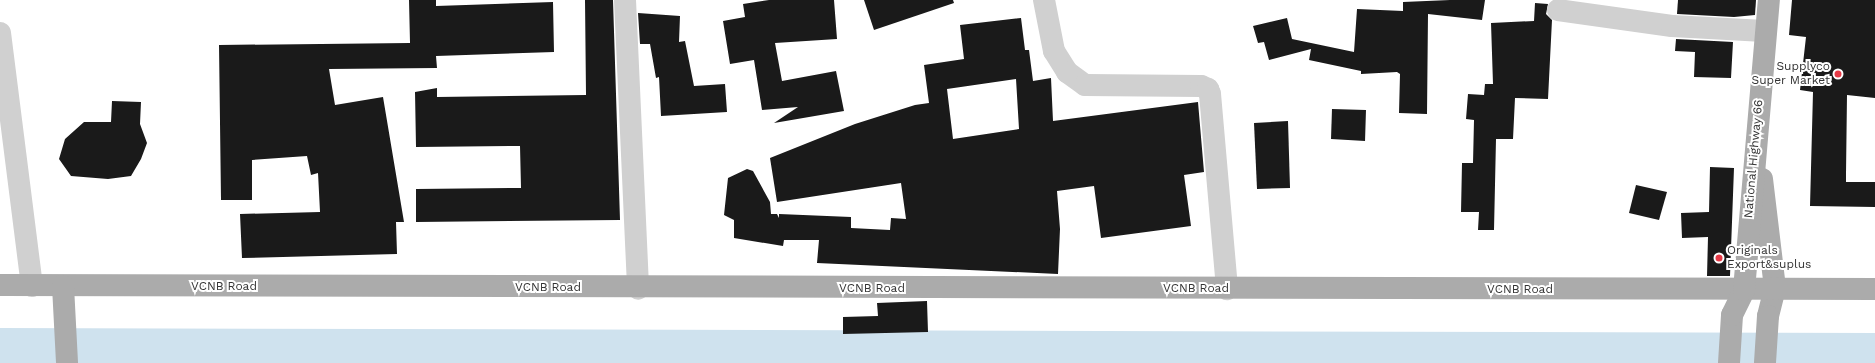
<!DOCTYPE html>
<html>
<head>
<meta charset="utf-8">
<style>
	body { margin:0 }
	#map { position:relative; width:1875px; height:363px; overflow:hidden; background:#fff; font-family:"Work Sans",sans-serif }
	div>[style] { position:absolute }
	.water>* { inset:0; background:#cfe2ee }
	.building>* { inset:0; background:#1a1a1a }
	.minor>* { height:22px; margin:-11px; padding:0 11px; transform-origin:11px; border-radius:11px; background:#d0d0d0 }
	.major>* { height:22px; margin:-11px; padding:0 11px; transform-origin:11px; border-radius:11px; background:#ababab }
	.dots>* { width:11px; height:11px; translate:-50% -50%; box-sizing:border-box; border:2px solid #fff; border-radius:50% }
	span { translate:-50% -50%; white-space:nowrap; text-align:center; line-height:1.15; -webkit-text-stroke:4px #fff; paint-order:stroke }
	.poi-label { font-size:12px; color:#333 }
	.right { translate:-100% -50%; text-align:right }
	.left { translate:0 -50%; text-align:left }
	.street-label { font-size:12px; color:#333 }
</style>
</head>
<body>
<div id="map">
	<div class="water">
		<div style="clip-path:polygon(0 328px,1875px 333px,1875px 363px,0 363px)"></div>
	</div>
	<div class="building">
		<div style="clip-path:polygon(409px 0,436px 0,436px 6px,553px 2px,554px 52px,436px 56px,437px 68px,329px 69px,335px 105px,383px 97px,404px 222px,396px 222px,397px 254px,242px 258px,240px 214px,320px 212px,318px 173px,311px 175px,307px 156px,252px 160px,252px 200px,221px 200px,219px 45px,410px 43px)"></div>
		<div style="clip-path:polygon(585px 0,613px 0,620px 220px,416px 222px,416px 189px,521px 188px,520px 146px,416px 147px,415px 92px,437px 88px,437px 97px,586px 95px)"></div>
		<div style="clip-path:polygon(769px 0,834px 0,837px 39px,775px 43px,782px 81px,836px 71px,844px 111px,774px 123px,798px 107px,762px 110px,754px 60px,730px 64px,723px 21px,745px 17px,743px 4px)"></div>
		<div style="clip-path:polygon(864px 0,953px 0,954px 3px,874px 30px)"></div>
		<div style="clip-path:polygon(1450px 0,1485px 0,1482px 20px,1428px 14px,1427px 114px,1399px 113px,1400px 74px,1397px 72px,1361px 74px,1361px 71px,1309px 60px,1311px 49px,1269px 60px,1264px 42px,1258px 43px,1253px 26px,1287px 18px,1292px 39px,1354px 52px,1357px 9px,1403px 11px,1403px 2px)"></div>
		<div style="clip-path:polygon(1678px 0,1756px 0,1755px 15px,1734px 17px,1677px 14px)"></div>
		<div style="clip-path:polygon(1792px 0,1875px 0,1875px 98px,1847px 95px,1846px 174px,1846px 182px,1875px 182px,1875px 207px,1810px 206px,1813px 92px,1800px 90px,1806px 37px,1789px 35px)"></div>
		<div style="clip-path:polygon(1535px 3px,1548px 4px,1546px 14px,1552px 20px,1548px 99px,1515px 98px,1513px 139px,1496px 139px,1494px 230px,1478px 230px,1479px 212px,1461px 212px,1462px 163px,1473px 163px,1474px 120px,1466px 119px,1468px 94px,1484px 95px,1485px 84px,1493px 84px,1491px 23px,1534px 21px)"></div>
		<div style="clip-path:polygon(638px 13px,680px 16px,679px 42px,685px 41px,694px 86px,725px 84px,727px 112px,661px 116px,659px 77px,656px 78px,650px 44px,640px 44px)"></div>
		<div style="clip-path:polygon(evenodd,1021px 18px,1025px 50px,1029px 50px,1033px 81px,1051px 78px,1053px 121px,1198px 102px,1204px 172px,1184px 175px,1191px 226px,1101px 238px,1094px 186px,1057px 191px,1060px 229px,1058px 274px,817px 263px,819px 240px,784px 240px,783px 246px,734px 238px,734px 220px,724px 215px,728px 178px,747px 169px,753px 171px,770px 202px,771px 214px,777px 214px,779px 218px,779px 214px,851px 217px,851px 228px,890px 230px,891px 218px,906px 219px,901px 183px,777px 202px,770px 158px,855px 124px,915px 105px,929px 103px,924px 65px,964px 59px,960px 25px,1021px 18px,1016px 79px,1019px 129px,953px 139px,947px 89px,1016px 79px)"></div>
		<div style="clip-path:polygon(1676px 39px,1733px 42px,1731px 78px,1694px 77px,1695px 52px,1675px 51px)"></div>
		<div style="clip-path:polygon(112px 101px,141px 102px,140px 124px,147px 143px,141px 159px,131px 176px,108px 179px,71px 176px,59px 159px,65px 139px,84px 122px,111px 122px)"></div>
		<div style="clip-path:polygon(1332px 109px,1366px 110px,1365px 141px,1331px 139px)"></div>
		<div style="clip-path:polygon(1288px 121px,1290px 188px,1257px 189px,1254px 123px)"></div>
		<div style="clip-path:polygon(1710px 167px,1734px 168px,1730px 276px,1707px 276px,1708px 237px,1682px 238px,1681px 213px,1709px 212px)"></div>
		<div style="clip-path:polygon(1636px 185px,1667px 192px,1659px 220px,1629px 213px)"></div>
		<div style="clip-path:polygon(927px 301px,928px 332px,843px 334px,843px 317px,878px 316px,877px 303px)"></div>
	</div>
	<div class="minor">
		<div style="left:625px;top:0;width:289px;rotate:87.4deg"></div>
		<div style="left:1044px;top:0;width:52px;rotate:78.9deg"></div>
		<div style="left:1054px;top:51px;width:25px;rotate:58deg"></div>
		<div style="left:1067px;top:72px;width:22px;rotate:36deg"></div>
		<div style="left:1085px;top:85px;width:116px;rotate:0.5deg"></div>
		<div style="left:1201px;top:86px;width:8px;rotate:23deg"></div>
		<div style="left:1208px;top:89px;width:5px;rotate:68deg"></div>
		<div style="left:1210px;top:94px;width:196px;rotate:85deg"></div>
		<div style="left:1558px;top:10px;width:115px;rotate:8deg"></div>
		<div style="left:1672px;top:26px;width:92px;rotate:3.1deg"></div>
		<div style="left:0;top:33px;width:255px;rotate:82.8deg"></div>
	</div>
	<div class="major">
		<div style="left:1762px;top:179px;width:110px;rotate:83.2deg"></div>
		<div style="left:1775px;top:288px;width:29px;rotate:104deg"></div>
		<div style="left:1768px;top:316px;width:47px;rotate:93.7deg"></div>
		<div style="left:0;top:285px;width:1875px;rotate:0.12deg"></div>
		<div style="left:63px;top:286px;width:77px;rotate:87deg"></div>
		<div style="left:1729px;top:363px;width:48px;rotate:-86.4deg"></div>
		<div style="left:1732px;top:315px;width:28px;rotate:-64deg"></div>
		<div style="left:1744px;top:290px;width:291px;rotate:-85.1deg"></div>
	</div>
	<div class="dots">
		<div style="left:1838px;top:74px;background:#e63946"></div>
		<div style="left:1719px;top:258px;background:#e63946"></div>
	</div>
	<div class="poi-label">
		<span class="right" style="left:1830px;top:74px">Supplyco<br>Super Market</span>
		<span class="left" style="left:1727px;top:258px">Originals<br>Export&amp;suplus</span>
	</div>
	<div class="street-label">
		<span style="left:1754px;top:159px;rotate:-85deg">National Highway 66</span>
		<span style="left:224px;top:287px">VCNB Road</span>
		<span style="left:548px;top:288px">VCNB Road</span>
		<span style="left:872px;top:289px">VCNB Road</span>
		<span style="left:1196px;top:289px">VCNB Road</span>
		<span style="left:1520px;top:290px">VCNB Road</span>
	</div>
</div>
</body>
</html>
